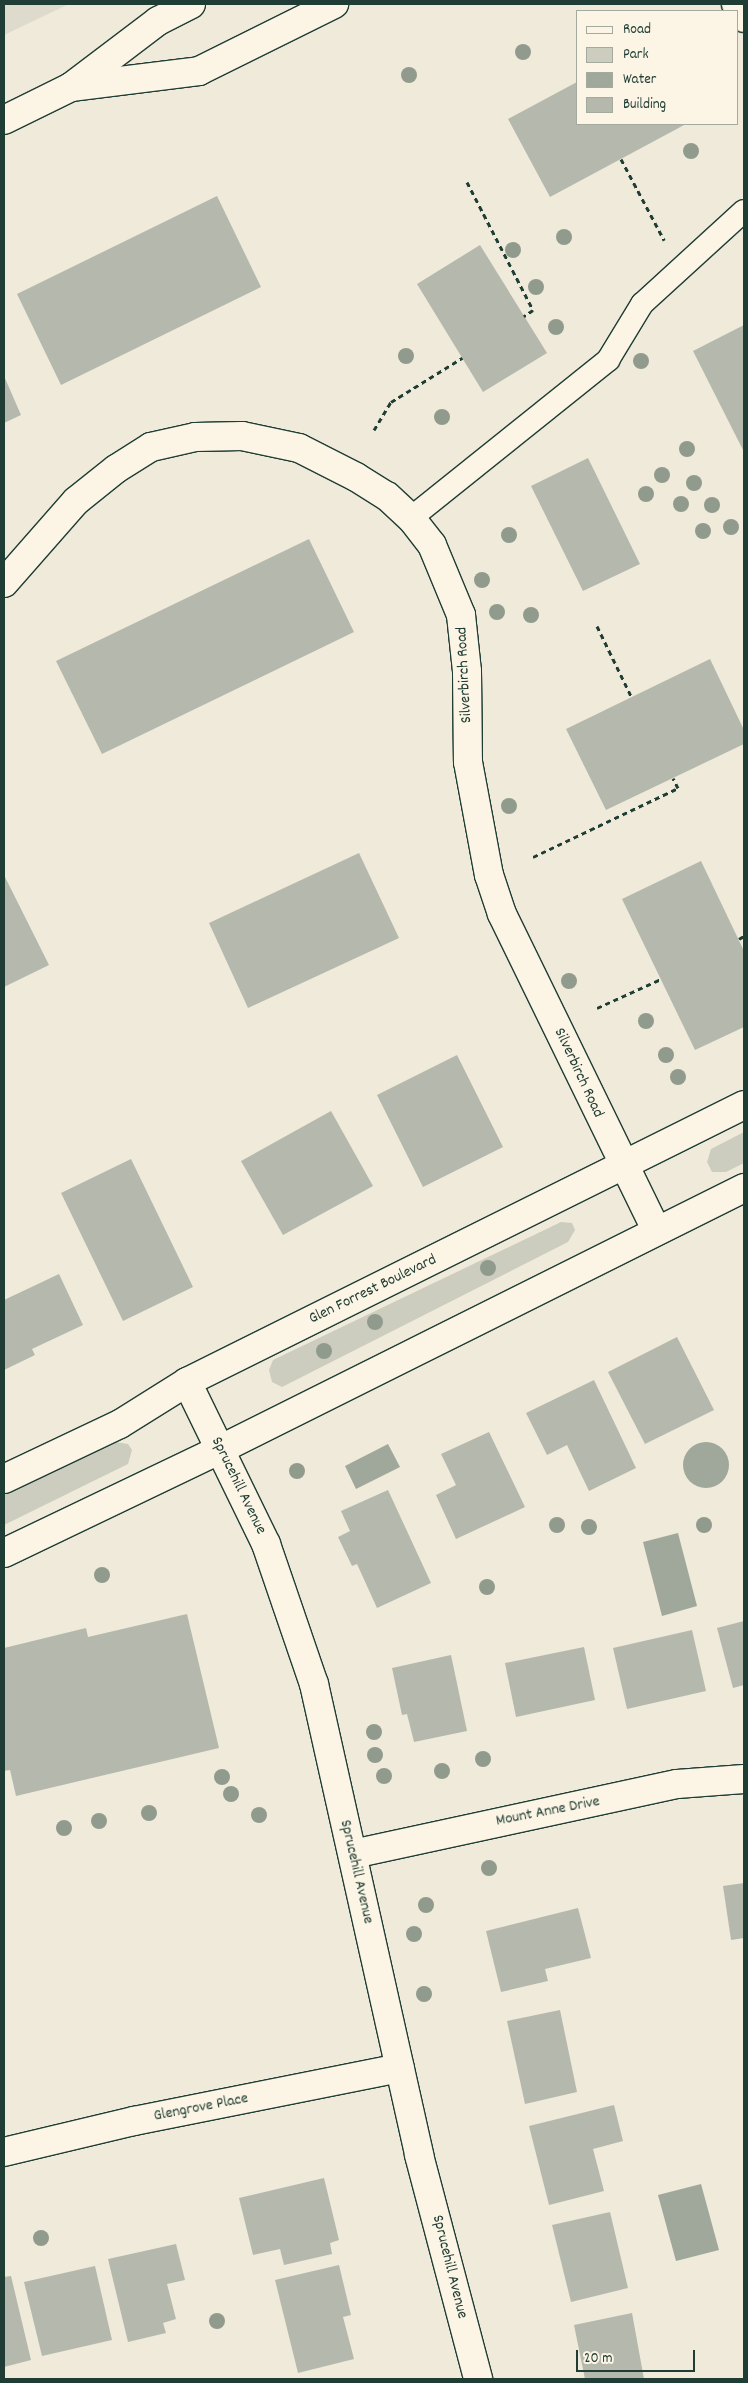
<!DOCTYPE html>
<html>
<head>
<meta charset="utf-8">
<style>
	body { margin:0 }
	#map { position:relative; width:748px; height:2383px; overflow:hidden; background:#efeada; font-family:Dekko,sans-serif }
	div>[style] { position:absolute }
	.built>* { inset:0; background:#dedbcc }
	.green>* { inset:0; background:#cccdbf }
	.water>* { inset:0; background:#9fa89a }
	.round { border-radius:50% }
	.building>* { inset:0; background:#b5b9ad }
	.path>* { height:3px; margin-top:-1.5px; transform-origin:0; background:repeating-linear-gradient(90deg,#1f3d34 0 5px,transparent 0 9px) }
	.roads { filter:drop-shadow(1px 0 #1f3d34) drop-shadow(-1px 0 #1f3d34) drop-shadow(0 1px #1f3d34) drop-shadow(0 -1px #1f3d34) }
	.lane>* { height:22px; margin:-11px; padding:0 11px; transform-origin:11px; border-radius:11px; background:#fcf5e5 }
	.street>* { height:28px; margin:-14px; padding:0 14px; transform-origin:14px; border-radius:14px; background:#fcf5e5 }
	.secondary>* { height:28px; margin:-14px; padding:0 14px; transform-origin:14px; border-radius:14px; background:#fcf5e5 }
	.trees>* { width:16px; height:16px; margin:-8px; border-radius:50%; background:#909b8e }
	span { translate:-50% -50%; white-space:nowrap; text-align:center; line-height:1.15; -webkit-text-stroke:4px #fcf5e5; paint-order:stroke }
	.street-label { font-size:16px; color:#1f3d34 }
	.frame { position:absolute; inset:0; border:5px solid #1f3d34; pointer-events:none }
	.legend { position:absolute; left:576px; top:10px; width:162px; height:115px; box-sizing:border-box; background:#fcf5e5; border:1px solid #a4ab9e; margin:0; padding:6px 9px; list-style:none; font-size:15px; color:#1f3d34 }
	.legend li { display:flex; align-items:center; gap:10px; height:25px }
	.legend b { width:25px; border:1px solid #a4ab9e }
	.scale { position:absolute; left:576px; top:2350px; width:119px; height:22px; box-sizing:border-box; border:2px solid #1f3d34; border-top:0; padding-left:6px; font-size:15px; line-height:18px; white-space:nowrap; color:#1f3d34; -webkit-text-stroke:4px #fcf5e5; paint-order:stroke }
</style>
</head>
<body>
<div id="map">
	<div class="built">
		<div style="clip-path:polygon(4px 4px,69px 4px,4px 35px)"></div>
	</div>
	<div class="green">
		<div style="clip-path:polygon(744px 1132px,744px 1163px,726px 1172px,712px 1172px,707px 1162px,711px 1149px)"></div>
		<div style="clip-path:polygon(561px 1222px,572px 1223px,575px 1230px,568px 1242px,282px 1387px,272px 1382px,269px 1370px,273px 1360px)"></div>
		<div style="clip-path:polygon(115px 1442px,128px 1444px,132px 1450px,128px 1464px,4px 1525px,4px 1495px)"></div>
	</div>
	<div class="water">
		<div class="round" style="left:683px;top:1442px;width:46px;height:46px"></div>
		<div style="clip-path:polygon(388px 1444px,400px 1467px,356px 1489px,345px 1466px)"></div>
		<div style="clip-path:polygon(678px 1533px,697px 1606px,662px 1616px,643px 1542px)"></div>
		<div style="clip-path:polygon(701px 2184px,719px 2250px,676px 2261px,658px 2195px)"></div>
	</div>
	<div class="building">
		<div style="clip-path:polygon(577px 82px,577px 124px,686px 124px,550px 197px,508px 119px)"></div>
		<div style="clip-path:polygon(217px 196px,261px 287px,61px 385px,17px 294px)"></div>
		<div style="clip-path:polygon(480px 245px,547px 353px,483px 392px,417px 284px)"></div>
		<div style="clip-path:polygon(744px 325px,744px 452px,693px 351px)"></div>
		<div style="clip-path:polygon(4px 376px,21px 415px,4px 423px)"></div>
		<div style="clip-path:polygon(588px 458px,640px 564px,583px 591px,531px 486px)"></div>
		<div style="clip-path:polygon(309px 539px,354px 632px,102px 754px,56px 661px)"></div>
		<div style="clip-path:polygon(710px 659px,744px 730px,744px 744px,606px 810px,566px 729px)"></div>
		<div style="clip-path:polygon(359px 853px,399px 938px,248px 1008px,209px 923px)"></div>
		<div style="clip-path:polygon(701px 861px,744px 951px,744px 1027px,695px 1050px,622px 899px)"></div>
		<div style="clip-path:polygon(4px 875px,49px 965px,4px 987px)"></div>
		<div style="clip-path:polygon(457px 1055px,503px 1147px,423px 1187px,377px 1095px)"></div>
		<div style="clip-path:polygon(331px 1111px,373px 1186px,283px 1235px,241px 1161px)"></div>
		<div style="clip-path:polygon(131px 1159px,193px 1287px,123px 1321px,61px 1193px)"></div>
		<div style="clip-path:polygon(59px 1274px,83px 1325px,32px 1349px,35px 1355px,4px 1370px,4px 1300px)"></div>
		<div style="clip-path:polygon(677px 1337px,714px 1410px,645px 1444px,608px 1372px)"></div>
		<div style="clip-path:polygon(594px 1380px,636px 1468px,589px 1491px,567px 1445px,547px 1455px,526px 1413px)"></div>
		<div style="clip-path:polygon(489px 1432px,525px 1507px,456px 1539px,436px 1495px,456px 1485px,441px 1454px)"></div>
		<div style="clip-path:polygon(388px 1490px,431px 1583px,377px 1608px,357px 1564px,352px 1566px,338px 1537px,350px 1531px,341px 1511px)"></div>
		<div style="clip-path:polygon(187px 1614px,219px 1748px,16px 1796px,10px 1770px,4px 1771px,4px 1648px,86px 1628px,88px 1637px)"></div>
		<div style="clip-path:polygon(744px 1621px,744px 1685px,733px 1688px,717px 1628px)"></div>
		<div style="clip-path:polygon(692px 1630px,706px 1691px,627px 1709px,613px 1648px)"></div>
		<div style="clip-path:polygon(584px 1647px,595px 1700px,516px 1717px,505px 1663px)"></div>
		<div style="clip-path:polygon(451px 1655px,467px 1731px,414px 1742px,407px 1714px,402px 1715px,392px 1668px)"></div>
		<div style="clip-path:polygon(744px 1883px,744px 1938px,731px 1940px,723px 1886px)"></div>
		<div style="clip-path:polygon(578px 1908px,591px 1958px,545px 1969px,548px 1981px,501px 1992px,486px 1931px)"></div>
		<div style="clip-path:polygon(560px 2010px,577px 2092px,525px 2104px,507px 2021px)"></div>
		<div style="clip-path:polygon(614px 2105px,623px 2141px,593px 2149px,604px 2191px,549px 2205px,529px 2126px)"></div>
		<div style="clip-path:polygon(324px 2178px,339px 2240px,330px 2243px,332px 2254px,284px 2265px,280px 2249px,253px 2255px,239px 2198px)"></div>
		<div style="clip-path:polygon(610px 2212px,628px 2288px,571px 2302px,552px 2225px)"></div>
		<div style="clip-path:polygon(176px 2244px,185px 2280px,167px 2284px,176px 2319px,163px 2323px,166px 2333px,128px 2342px,108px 2259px)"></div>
		<div style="clip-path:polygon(339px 2265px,351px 2315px,343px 2317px,354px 2359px,298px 2373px,275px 2280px)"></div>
		<div style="clip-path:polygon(95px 2266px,112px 2340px,42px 2356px,24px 2282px)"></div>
		<div style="clip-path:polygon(11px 2276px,31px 2360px,4px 2367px,4px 2277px)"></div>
		<div style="clip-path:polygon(632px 2313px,644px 2379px,585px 2379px,574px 2325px)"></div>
	</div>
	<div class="path">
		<div style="left:621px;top:159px;width:92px;rotate:62deg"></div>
		<div style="left:467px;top:182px;width:144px;rotate:62.7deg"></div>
		<div style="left:533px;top:310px;width:11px;rotate:146deg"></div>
		<div style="left:374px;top:430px;width:33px;rotate:-59deg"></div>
		<div style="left:391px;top:402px;width:84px;rotate:-31.8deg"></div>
		<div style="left:597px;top:626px;width:80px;rotate:64.1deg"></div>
		<div style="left:533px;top:857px;width:161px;rotate:-25.4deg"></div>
		<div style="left:678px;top:788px;width:11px;rotate:-117deg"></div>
		<div style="left:739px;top:939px;width:6px;rotate:-31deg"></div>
		<div style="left:597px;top:1008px;width:70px;rotate:-24.4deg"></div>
	</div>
	<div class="roads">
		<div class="lane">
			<div style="left:411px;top:518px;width:253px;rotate:-38.7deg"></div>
			<div style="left:608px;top:360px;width:66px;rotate:-58.7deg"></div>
			<div style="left:642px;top:304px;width:138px;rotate:-42.4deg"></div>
		</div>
		<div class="street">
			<div style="left:4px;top:583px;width:109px;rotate:-48.7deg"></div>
			<div style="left:76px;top:501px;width:51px;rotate:-38.7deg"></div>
			<div style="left:116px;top:469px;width:41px;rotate:-32.2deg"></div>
			<div style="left:151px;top:447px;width:45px;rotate:-12.8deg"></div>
			<div style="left:195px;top:437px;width:47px;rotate:-1.2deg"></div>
			<div style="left:242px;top:436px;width:58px;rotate:11.9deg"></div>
			<div style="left:299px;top:448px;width:64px;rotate:27deg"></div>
			<div style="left:356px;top:477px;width:36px;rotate:32deg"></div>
			<div style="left:387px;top:496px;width:33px;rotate:43deg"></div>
			<div style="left:411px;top:518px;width:34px;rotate:52deg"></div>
			<div style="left:432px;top:545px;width:76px;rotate:67.5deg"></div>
			<div style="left:461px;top:615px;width:56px;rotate:83.9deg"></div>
			<div style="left:467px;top:671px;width:91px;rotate:89.4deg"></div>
			<div style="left:468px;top:762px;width:115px;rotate:79.5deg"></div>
			<div style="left:489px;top:875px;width:41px;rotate:71.6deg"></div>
			<div style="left:502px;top:914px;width:352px;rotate:64deg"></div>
			<div style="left:187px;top:1382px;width:180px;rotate:64deg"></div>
			<div style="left:266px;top:1544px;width:148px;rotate:71.1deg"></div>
			<div style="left:314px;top:1684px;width:483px;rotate:77.4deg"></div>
			<div style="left:419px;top:2155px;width:232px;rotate:75.2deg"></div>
			<div style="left:353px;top:1854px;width:331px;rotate:-12.2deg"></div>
			<div style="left:677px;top:1784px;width:67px;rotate:-4.3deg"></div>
			<div style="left:4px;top:2152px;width:134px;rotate:-13.4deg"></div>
			<div style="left:134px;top:2121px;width:271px;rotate:-11.3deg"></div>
		</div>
		<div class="secondary">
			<div style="left:736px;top:4px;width:16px;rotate:60deg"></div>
			<div style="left:71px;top:87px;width:129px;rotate:-7.1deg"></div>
			<div style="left:199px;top:71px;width:151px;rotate:-26.4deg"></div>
			<div style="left:4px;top:120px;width:75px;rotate:-26.2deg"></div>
			<div style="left:71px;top:87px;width:109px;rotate:-37.2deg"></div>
			<div style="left:158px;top:21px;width:37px;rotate:-27deg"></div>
			<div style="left:4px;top:1479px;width:128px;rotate:-25.4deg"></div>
			<div style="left:120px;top:1424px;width:79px;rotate:-32.1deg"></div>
			<div style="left:187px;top:1382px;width:622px;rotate:-26.44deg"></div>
			<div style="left:4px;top:1553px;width:241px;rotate:-25.6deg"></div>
			<div style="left:221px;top:1449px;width:585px;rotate:-26.52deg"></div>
		</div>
	</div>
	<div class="trees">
		<div style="left:523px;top:52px"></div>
		<div style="left:409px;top:75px"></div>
		<div style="left:691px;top:151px"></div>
		<div style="left:564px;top:237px"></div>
		<div style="left:513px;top:250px"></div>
		<div style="left:536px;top:287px"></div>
		<div style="left:556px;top:327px"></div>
		<div style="left:406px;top:356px"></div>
		<div style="left:641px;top:361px"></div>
		<div style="left:442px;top:417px"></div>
		<div style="left:687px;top:449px"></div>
		<div style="left:662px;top:475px"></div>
		<div style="left:694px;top:483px"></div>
		<div style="left:646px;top:494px"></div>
		<div style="left:681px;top:504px"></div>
		<div style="left:712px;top:505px"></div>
		<div style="left:731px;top:527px"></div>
		<div style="left:703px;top:531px"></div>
		<div style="left:509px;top:535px"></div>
		<div style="left:482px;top:580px"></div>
		<div style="left:497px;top:612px"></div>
		<div style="left:531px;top:615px"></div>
		<div style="left:509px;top:806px"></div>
		<div style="left:569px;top:981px"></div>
		<div style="left:646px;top:1021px"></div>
		<div style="left:666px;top:1055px"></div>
		<div style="left:678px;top:1077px"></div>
		<div style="left:488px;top:1268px"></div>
		<div style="left:375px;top:1322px"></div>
		<div style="left:324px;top:1351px"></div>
		<div style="left:297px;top:1471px"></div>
		<div style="left:557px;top:1525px"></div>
		<div style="left:704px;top:1525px"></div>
		<div style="left:589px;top:1527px"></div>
		<div style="left:102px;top:1575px"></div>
		<div style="left:487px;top:1587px"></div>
		<div style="left:374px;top:1732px"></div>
		<div style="left:375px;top:1755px"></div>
		<div style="left:483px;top:1759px"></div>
		<div style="left:442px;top:1771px"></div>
		<div style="left:384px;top:1776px"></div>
		<div style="left:222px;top:1777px"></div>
		<div style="left:231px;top:1794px"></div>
		<div style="left:149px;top:1813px"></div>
		<div style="left:259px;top:1815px"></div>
		<div style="left:99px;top:1821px"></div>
		<div style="left:64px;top:1828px"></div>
		<div style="left:489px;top:1868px"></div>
		<div style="left:426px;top:1905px"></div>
		<div style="left:414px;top:1934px"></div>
		<div style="left:424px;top:1994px"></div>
		<div style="left:41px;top:2238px"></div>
		<div style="left:217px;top:2321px"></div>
	</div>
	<div class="street-label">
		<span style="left:465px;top:675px;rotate:-93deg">Silverbirch Road</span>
		<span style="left:578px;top:1073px;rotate:65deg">Silverbirch Road</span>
		<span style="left:373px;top:1290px;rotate:-26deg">Glen Forrest Boulevard</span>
		<span style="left:238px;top:1486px;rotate:64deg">Sprucehill Avenue</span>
		<span style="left:548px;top:1812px;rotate:-11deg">Mount Anne Drive</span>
		<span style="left:356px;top:1872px;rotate:77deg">Sprucehill Avenue</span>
		<span style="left:201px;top:2108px;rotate:-11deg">Glengrove Place</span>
		<span style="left:449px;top:2267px;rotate:76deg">Sprucehill Avenue</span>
	</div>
	<div class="frame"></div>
	<ul class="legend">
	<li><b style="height:6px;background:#fcf5e5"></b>Road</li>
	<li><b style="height:14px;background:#cccdbf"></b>Park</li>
	<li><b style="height:14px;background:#9fa89a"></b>Water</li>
	<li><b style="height:14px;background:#b5b9ad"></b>Building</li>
	</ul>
	<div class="scale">20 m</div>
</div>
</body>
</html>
